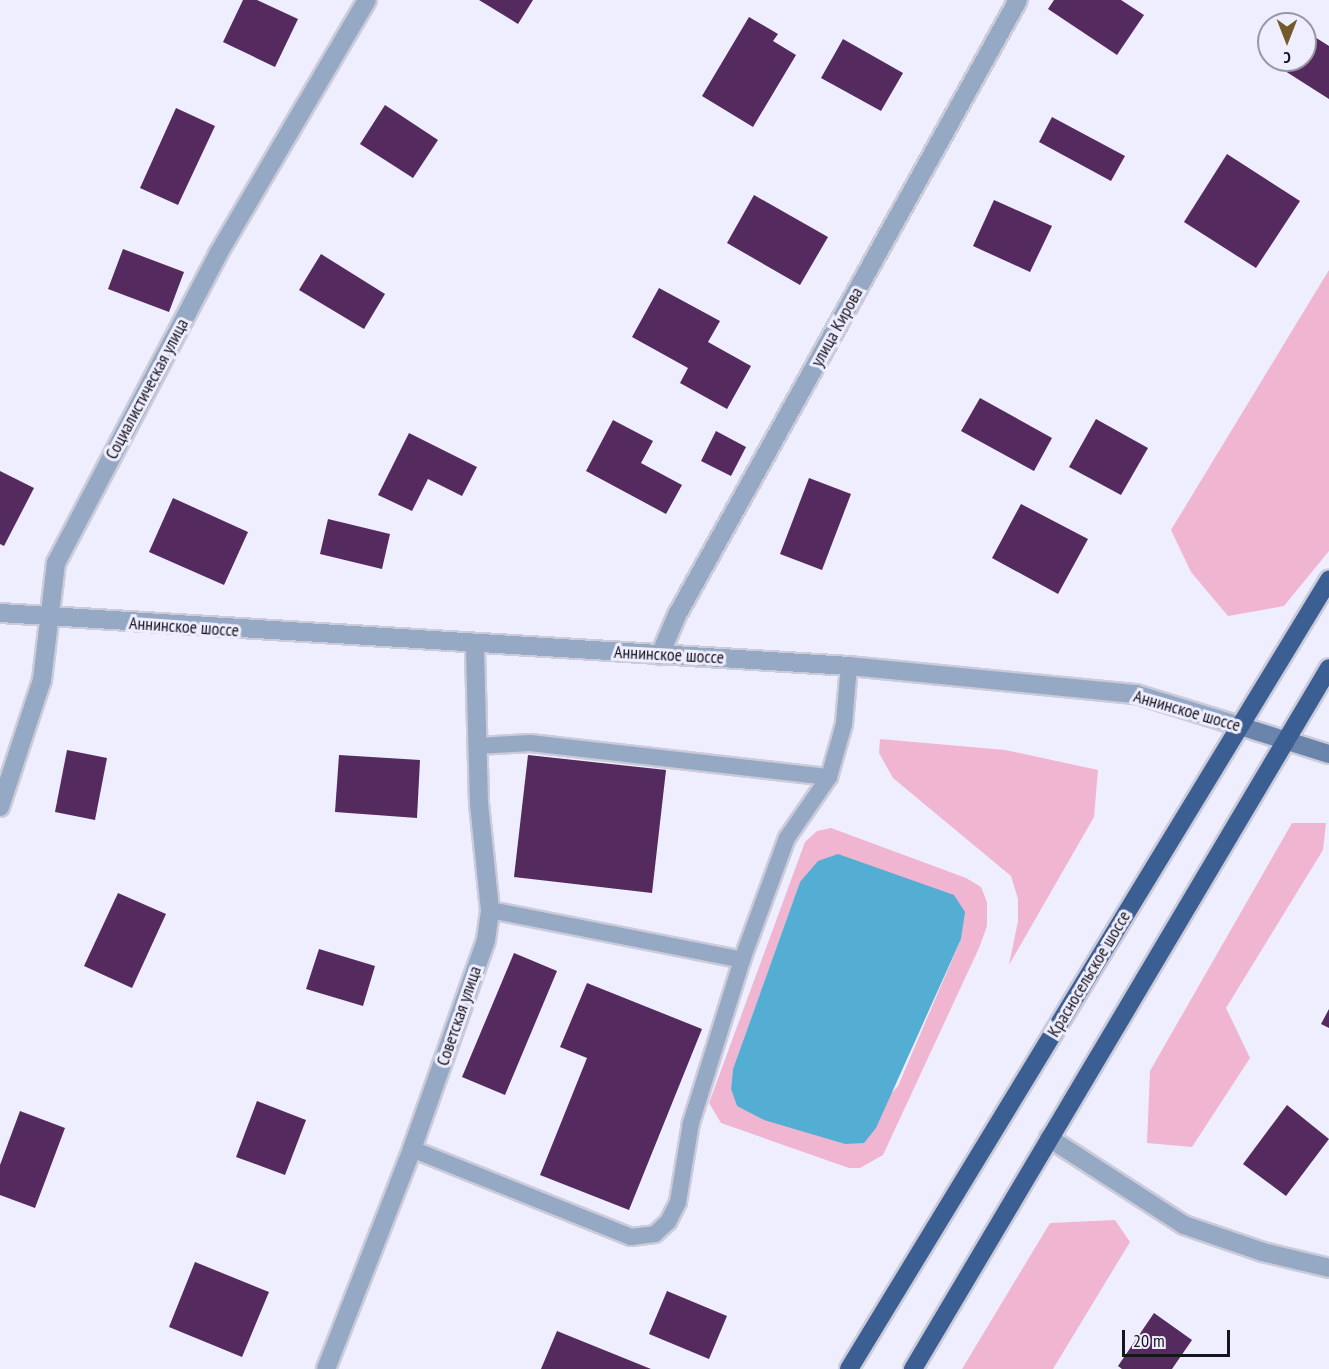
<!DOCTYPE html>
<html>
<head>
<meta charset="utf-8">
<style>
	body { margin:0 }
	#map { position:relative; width:1329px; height:1369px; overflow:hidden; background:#efeefe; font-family:"PT Sans Narrow",sans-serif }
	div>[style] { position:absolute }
	.green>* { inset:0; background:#f0b5d0 }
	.water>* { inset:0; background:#54aed3 }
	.building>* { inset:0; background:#552a5f }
	.roads { filter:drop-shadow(2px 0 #cccbda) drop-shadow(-2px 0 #cccbda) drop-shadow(0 2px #cccbda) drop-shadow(0 -2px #cccbda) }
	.service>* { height:16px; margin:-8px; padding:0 8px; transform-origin:8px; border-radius:8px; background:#95a8c4 }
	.minor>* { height:18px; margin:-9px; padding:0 9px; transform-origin:9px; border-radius:9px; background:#95a8c4 }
	.tertiary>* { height:18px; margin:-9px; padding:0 9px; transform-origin:9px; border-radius:9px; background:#95a8c4 }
	.secondary>* { height:18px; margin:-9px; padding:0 9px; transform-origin:9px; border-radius:9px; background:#6a84ac }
	.trunk>* { height:18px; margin:-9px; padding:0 9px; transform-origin:9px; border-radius:9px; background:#3c5f93 }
	span { translate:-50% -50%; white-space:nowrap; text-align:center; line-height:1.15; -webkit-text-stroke:6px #efeefe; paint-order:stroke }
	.street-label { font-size:18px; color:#16151e }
	.north { position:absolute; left:1257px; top:12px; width:60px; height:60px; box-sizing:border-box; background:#efeefe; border:2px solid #9897a4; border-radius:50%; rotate:180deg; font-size:16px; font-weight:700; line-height:24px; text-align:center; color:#16151e }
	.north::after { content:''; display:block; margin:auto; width:21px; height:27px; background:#735a2b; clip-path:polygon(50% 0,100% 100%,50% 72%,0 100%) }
	.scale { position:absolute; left:1122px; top:1330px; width:108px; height:27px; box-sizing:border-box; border:3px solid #16151e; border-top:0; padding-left:8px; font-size:18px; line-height:21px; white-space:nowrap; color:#16151e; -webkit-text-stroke:4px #efeefe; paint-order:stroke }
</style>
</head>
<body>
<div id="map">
	<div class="green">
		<div style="clip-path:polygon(1329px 270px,1329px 551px,1284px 606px,1228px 616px,1191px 572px,1171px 530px)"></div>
		<div style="clip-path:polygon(880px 739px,1005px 750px,1098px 770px,1094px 817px,1009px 965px,1018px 921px,1018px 899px,1011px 876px,893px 778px,879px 753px)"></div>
		<div style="clip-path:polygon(1292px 823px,1326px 823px,1323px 850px,1226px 1008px,1250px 1058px,1192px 1147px,1147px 1143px,1150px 1071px)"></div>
		<div style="clip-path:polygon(evenodd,831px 828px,966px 878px,981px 887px,987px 902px,987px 926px,979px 948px,883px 1155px,860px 1168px,849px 1168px,721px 1123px,709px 1103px,805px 842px,817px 831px,831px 828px,800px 882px,964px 912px,961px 939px,898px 1086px,845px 1144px,764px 1119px,737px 1106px,731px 1089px,733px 1069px,800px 882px)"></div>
		<div style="clip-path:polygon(1115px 1220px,1130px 1242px,1053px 1369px,962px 1369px,1050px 1223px)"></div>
	</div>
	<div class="water">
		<div style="clip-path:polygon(838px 854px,954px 895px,965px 912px,961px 939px,876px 1128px,864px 1143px,845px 1144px,764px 1120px,737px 1106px,731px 1089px,733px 1069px,800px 882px,818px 861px)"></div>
	</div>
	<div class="building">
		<div style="clip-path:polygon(243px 0,257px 0,298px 19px,275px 67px,223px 42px)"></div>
		<div style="clip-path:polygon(479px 0,533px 0,518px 24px)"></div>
		<div style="clip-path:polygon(1054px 0,1121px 0,1144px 15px,1117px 55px,1048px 9px)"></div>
		<div style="clip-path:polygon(749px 17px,778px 34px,773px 41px,796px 55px,753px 127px,702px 96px)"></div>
		<div style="clip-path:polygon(1310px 34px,1329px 46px,1329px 99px,1285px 71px,1293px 60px,1305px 60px,1305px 42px)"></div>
		<div style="clip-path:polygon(843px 39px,903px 73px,881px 111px,821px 78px)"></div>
		<div style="clip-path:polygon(385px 105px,438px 140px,413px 178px,360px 144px)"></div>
		<div style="clip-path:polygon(176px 108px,215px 126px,178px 205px,140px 188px)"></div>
		<div style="clip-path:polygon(1052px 117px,1125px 156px,1111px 181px,1039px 142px)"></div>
		<div style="clip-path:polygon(1227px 154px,1300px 201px,1256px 268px,1184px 222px)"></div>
		<div style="clip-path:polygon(754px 195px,828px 237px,800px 285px,727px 243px)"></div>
		<div style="clip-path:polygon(994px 200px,1052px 226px,1030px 272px,973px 246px)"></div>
		<div style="clip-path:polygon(123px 249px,184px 272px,169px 312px,108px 289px)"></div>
		<div style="clip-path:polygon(321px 254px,385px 294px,364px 329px,299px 290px)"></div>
		<div style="clip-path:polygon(659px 288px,720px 321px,708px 342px,751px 366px,727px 409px,680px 383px,688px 368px,632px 337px)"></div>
		<div style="clip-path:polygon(980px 398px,1052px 438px,1034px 471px,961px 431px)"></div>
		<div style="clip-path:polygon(1096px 419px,1148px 448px,1121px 495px,1069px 467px)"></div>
		<div style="clip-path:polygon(613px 420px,653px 441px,641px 463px,682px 485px,666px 514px,586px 471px)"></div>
		<div style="clip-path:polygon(716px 431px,746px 447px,731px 476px,701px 461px)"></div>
		<div style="clip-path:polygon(409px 433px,477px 467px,462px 496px,428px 479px,412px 511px,378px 495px)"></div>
		<div style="clip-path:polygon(0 471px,34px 488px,4px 546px,0 544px)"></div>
		<div style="clip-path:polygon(809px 478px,851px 494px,822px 570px,780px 554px)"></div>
		<div style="clip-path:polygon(173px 498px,248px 532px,224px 585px,149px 552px)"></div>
		<div style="clip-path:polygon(1021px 504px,1088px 539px,1058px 594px,992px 558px)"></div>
		<div style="clip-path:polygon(328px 519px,390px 534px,382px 569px,320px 554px)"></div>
		<div style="clip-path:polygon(67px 750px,107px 758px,95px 820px,55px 812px)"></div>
		<div style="clip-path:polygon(339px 755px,420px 760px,417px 818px,335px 812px)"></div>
		<div style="clip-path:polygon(528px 755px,666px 770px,652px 893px,514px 877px)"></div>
		<div style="clip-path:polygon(118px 893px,166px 914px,132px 988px,84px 966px)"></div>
		<div style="clip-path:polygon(319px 949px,375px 966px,363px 1006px,306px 989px)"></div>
		<div style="clip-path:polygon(514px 953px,557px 971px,505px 1095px,462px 1077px)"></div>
		<div style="clip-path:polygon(587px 983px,702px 1029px,629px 1210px,540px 1175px,587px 1058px,560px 1047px)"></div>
		<div style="clip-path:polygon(1329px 1009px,1329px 1028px,1321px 1024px)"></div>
		<div style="clip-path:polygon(257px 1101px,306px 1120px,285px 1175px,236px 1157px)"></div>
		<div style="clip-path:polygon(1287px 1105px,1329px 1139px,1286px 1196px,1243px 1164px)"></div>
		<div style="clip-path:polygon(20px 1111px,65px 1128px,35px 1208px,0 1195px,0 1165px)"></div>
		<div style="clip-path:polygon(195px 1262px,269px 1292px,242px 1357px,169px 1327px)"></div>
		<div style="clip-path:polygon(667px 1291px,727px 1316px,709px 1359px,649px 1334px)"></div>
		<div style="clip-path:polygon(1154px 1313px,1192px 1340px,1172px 1369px,1122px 1369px,1118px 1366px)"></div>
		<div style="clip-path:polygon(557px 1331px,651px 1369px,541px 1369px)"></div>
	</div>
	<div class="roads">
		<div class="service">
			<div style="left:477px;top:746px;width:53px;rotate:-3.2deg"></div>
			<div style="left:530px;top:743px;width:301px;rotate:6.5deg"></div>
			<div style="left:490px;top:910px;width:257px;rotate:11.2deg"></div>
			<div style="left:412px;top:1149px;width:236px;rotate:21.9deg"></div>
			<div style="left:631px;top:1237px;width:24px;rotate:-7deg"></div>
			<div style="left:655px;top:1234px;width:18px;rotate:-43deg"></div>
			<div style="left:668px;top:1222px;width:22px;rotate:-63deg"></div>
			<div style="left:678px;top:1202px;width:80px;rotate:-80.7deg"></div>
			<div style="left:691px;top:1123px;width:171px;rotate:-72.6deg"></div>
			<div style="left:742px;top:960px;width:130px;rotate:-69.8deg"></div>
			<div style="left:787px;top:838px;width:74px;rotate:-55.5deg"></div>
			<div style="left:829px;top:777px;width:55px;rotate:-74.2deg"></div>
			<div style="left:844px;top:724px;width:58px;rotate:-85.1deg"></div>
		</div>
		<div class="minor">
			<div style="left:660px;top:655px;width:43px;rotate:-67deg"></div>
			<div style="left:677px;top:615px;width:703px;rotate:-60.99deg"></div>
			<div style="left:0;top:807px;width:134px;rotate:-71.7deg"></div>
			<div style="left:42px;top:680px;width:118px;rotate:-83.2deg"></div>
			<div style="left:56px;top:563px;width:349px;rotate:-62.3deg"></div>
			<div style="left:218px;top:254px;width:294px;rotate:-59.6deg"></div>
			<div style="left:1049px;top:1138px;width:161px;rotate:32.8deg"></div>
			<div style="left:1184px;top:1225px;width:83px;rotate:18.9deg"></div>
			<div style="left:1263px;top:1252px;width:68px;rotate:13.6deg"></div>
			<div style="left:326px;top:1369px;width:236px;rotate:-68.6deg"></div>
			<div style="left:412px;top:1149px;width:222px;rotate:-70.5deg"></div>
			<div style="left:486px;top:940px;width:30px;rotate:-82deg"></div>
			<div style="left:490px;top:910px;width:108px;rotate:-95.9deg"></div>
			<div style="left:479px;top:803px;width:158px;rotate:-91.5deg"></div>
		</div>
		<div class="tertiary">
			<div style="left:0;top:613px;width:851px;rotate:3.57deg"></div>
			<div style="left:849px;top:666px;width:288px;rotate:5.6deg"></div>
			<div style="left:1136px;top:694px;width:109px;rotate:17.1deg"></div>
		</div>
		<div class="secondary">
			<div style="left:1240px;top:726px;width:93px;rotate:17.5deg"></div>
		</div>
		<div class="trunk">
			<div style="left:849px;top:1369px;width:924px;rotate:-58.69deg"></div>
			<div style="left:913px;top:1369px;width:815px;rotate:-59.31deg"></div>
		</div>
	</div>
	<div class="street-label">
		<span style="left:837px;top:327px;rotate:-61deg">улица Кирова</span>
		<span style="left:147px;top:389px;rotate:-62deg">Социалистическая улица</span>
		<span style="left:184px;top:627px;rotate:4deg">Аннинское шоссе</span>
		<span style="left:669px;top:655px;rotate:3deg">Аннинское шоссе</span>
		<span style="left:1187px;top:711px;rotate:16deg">Аннинское шоссе</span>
		<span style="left:1089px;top:974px;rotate:-59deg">Красносельское шоссе</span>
		<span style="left:459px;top:1016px;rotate:-71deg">Советская улица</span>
	</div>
	<div class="north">С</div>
	<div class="scale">20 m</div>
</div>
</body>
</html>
